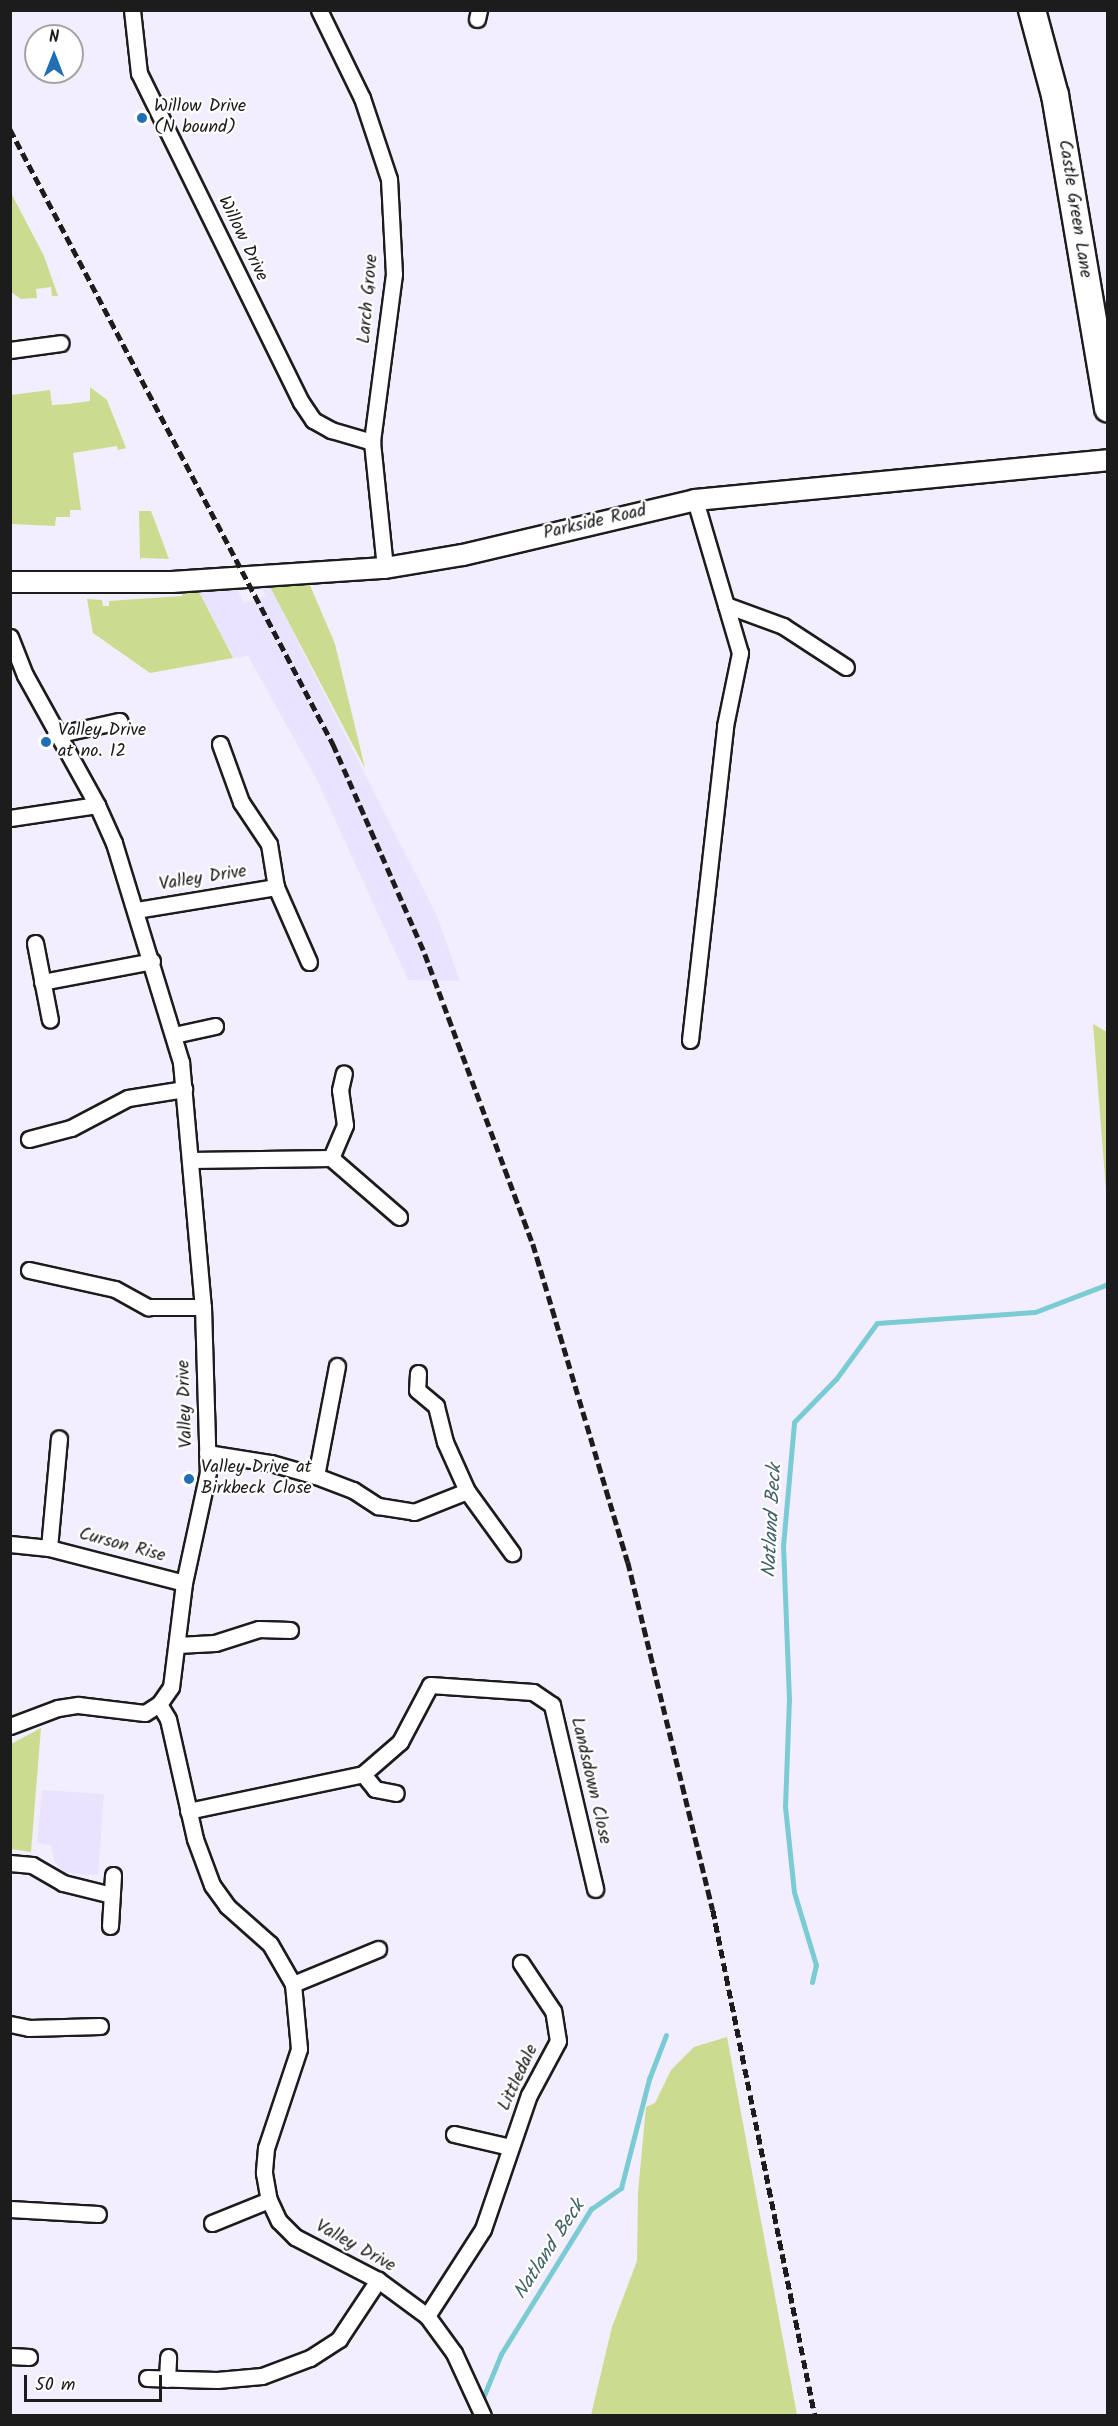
<!DOCTYPE html>
<html>
<head>
<meta charset="utf-8">
<style>
	body { margin:0 }
	#map { position:relative; width:1118px; height:2426px; overflow:hidden; background:#f3eefe; font-family:Kalam,sans-serif }
	div>[style] { position:absolute }
	.built>* { inset:0; background:#eae3fd }
	.green>* { inset:0; background:#cbdb90 }
	.stream>* { height:5px; margin:-2.5px; padding:0 2.5px; transform-origin:2.5px; border-radius:2.5px; background:#7acbd4 }
	.roads { filter:drop-shadow(2px 0 #1c1c1c) drop-shadow(-2px 0 #1c1c1c) drop-shadow(0 2px #1c1c1c) drop-shadow(0 -2px #1c1c1c) }
	.minor>* { height:15px; margin:-7.5px; padding:0 7.5px; transform-origin:7.5px; border-radius:7.5px; background:#fff }
	.tertiary>* { height:20px; margin:-10px; padding:0 10px; transform-origin:10px; border-radius:10px; background:#fff }
	.trunk>* { height:26px; margin:-13px; padding:0 13px; transform-origin:13px; border-radius:13px; background:#fff }
	.rail>* { height:4.5px; margin-top:-2.25px; transform-origin:0; background:repeating-linear-gradient(90deg,#1c1c1c 0 9px,transparent 0 13.5px) }
	.dots>* { width:16px; height:16px; translate:-50% -50%; box-sizing:border-box; border:3px solid #fff; border-radius:50% }
	span { translate:-50% -50%; white-space:nowrap; text-align:center; line-height:1.15; -webkit-text-stroke:4.5px #fff; paint-order:stroke }
	.poi-label { font-size:18px; color:#1c1c1c }
	.left { translate:0 -50%; text-align:left }
	.street-label { font-size:18px; color:#1c1c1c }
	.water-label { font-size:20px; color:#426266; font-style:italic }
	.frame { position:absolute; inset:0; border:12px solid #1c1c1c; pointer-events:none }
	.north { position:absolute; left:24px; top:24px; width:60px; height:60px; box-sizing:border-box; background:#fff; border:2px solid #a4a4a4; border-radius:50%; rotate:0deg; font-size:16px; font-weight:700; line-height:24px; text-align:center; color:#1c1c1c }
	.north::after { content:''; display:block; margin:auto; width:21px; height:27px; background:#1f6fb2; clip-path:polygon(50% 0,100% 100%,50% 72%,0 100%) }
	.scale { position:absolute; left:24px; top:2375px; width:138px; height:27px; box-sizing:border-box; border:3px solid #1c1c1c; border-top:0; padding-left:8px; font-size:18px; line-height:21px; white-space:nowrap; color:#1c1c1c; -webkit-text-stroke:4px #fff; paint-order:stroke }
</style>
</head>
<body>
<div id="map">
	<div class="built">
		<div style="clip-path:polygon(269px 585px,437px 916px,460px 981px,408px 980px,317px 780px,248px 656px,233px 658px,198px 590px,237px 589px,244px 603px,266px 596px,261px 586px)"></div>
		<div style="clip-path:polygon(42px 1790px,104px 1794px,98px 1875px,66px 1873px,55px 1863px,51px 1845px,37px 1843px)"></div>
	</div>
	<div class="green">
		<div style="clip-path:polygon(11px 193px,44px 256px,58px 296px,52px 296px,51px 287px,36px 289px,37px 298px,21px 299px,11px 292px)"></div>
		<div style="clip-path:polygon(90px 387px,107px 400px,126px 448px,118px 450px,117px 446px,73px 453px,81px 510px,70px 510px,70px 517px,56px 517px,55px 526px,11px 524px,11px 395px,50px 390px,52px 405px,68px 404px,90px 401px)"></div>
		<div style="clip-path:polygon(139px 511px,151px 511px,169px 559px,141px 558px,140px 561px)"></div>
		<div style="clip-path:polygon(309px 583px,335px 644px,365px 768px,269px 585px)"></div>
		<div style="clip-path:polygon(186px 590px,198px 590px,233px 658px,150px 673px,93px 633px,87px 599px,102px 600px,103px 606px,109px 606px,109px 601px,182px 596px)"></div>
		<div style="clip-path:polygon(1093px 1024px,1107px 1032px,1107px 1203px)"></div>
		<div style="clip-path:polygon(41px 1728px,31px 1852px,11px 1849px,11px 1744px)"></div>
		<div style="clip-path:polygon(727px 2037px,797px 2415px,591px 2415px,612px 2327px,637px 2261px,638px 2192px,646px 2107px,655px 2103px,671px 2070px,694px 2047px)"></div>
	</div>
	<div class="stream">
		<div style="left:812px;top:1982px;width:17px;rotate:-77deg"></div>
		<div style="left:816px;top:1965px;width:76px;rotate:-106.8deg"></div>
		<div style="left:794px;top:1892px;width:85px;rotate:-96deg"></div>
		<div style="left:785px;top:1807px;width:107px;rotate:-87.9deg"></div>
		<div style="left:789px;top:1700px;width:154px;rotate:-92.2deg"></div>
		<div style="left:783px;top:1546px;width:124px;rotate:-84.9deg"></div>
		<div style="left:794px;top:1422px;width:60px;rotate:-45.7deg"></div>
		<div style="left:836px;top:1379px;width:69px;rotate:-53.8deg"></div>
		<div style="left:877px;top:1323px;width:158px;rotate:-4deg"></div>
		<div style="left:1035px;top:1312px;width:78px;rotate:-21deg"></div>
		<div style="left:480px;top:2405px;width:55px;rotate:-67.6deg"></div>
		<div style="left:501px;top:2354px;width:171px;rotate:-58.2deg"></div>
		<div style="left:591px;top:2209px;width:37px;rotate:-35deg"></div>
		<div style="left:621px;top:2188px;width:113px;rotate:-75.6deg"></div>
		<div style="left:649px;top:2079px;width:47px;rotate:-68.9deg"></div>
	</div>
	<div class="roads">
		<div class="minor">
			<div style="left:132px;top:10px;width:63px;rotate:83.7deg"></div>
			<div style="left:139px;top:73px;width:367px;rotate:63.8deg"></div>
			<div style="left:301px;top:402px;width:22px;rotate:56deg"></div>
			<div style="left:313px;top:420px;width:21px;rotate:29deg"></div>
			<div style="left:331px;top:430px;width:43px;rotate:16.3deg"></div>
			<div style="left:319px;top:10px;width:98px;rotate:64deg"></div>
			<div style="left:362px;top:98px;width:85px;rotate:71.6deg"></div>
			<div style="left:389px;top:179px;width:95px;rotate:87deg"></div>
			<div style="left:394px;top:274px;width:169px;rotate:97.5deg"></div>
			<div style="left:372px;top:442px;width:127px;rotate:84.1deg"></div>
			<div style="left:477px;top:19px;width:9px;rotate:-77deg"></div>
			<div style="left:10px;top:350px;width:51px;rotate:-7.8deg"></div>
			<div style="left:726px;top:605px;width:61px;rotate:20.2deg"></div>
			<div style="left:783px;top:626px;width:75px;rotate:33.1deg"></div>
			<div style="left:10px;top:637px;width:41px;rotate:68.5deg"></div>
			<div style="left:25px;top:675px;width:149px;rotate:61deg"></div>
			<div style="left:97px;top:805px;width:42px;rotate:65.9deg"></div>
			<div style="left:114px;top:843px;width:229px;rotate:73deg"></div>
			<div style="left:181px;top:1062px;width:246px;rotate:84.9deg"></div>
			<div style="left:203px;top:1307px;width:165px;rotate:88.3deg"></div>
			<div style="left:208px;top:1472px;width:114px;rotate:102.2deg"></div>
			<div style="left:184px;top:1583px;width:105px;rotate:97.1deg"></div>
			<div style="left:171px;top:1687px;width:21px;rotate:125deg"></div>
			<div style="left:159px;top:1704px;width:17px;rotate:59deg"></div>
			<div style="left:168px;top:1719px;width:123px;rotate:77.3deg"></div>
			<div style="left:195px;top:1839px;width:49px;rotate:69.7deg"></div>
			<div style="left:212px;top:1885px;width:26px;rotate:54deg"></div>
			<div style="left:227px;top:1906px;width:57px;rotate:41.5deg"></div>
			<div style="left:270px;top:1944px;width:46px;rotate:60.1deg"></div>
			<div style="left:293px;top:1984px;width:65px;rotate:84.7deg"></div>
			<div style="left:299px;top:2049px;width:104px;rotate:108.4deg"></div>
			<div style="left:266px;top:2148px;width:25px;rotate:95deg"></div>
			<div style="left:264px;top:2173px;width:27px;rotate:80deg"></div>
			<div style="left:269px;top:2200px;width:23px;rotate:65deg"></div>
			<div style="left:279px;top:2221px;width:23px;rotate:45deg"></div>
			<div style="left:295px;top:2237px;width:93px;rotate:27.4deg"></div>
			<div style="left:378px;top:2280px;width:61px;rotate:36.3deg"></div>
			<div style="left:427px;top:2316px;width:46px;rotate:53.9deg"></div>
			<div style="left:454px;top:2353px;width:69px;rotate:65.3deg"></div>
			<div style="left:55px;top:735px;width:66px;rotate:-12.3deg"></div>
			<div style="left:220px;top:744px;width:62px;rotate:70.1deg"></div>
			<div style="left:241px;top:802px;width:50px;rotate:56.3deg"></div>
			<div style="left:269px;top:844px;width:44px;rotate:80.8deg"></div>
			<div style="left:276px;top:887px;width:82px;rotate:66.3deg"></div>
			<div style="left:10px;top:818px;width:88px;rotate:-8.5deg"></div>
			<div style="left:137px;top:910px;width:141px;rotate:-9.4deg"></div>
			<div style="left:35px;top:943px;width:78px;rotate:79deg"></div>
			<div style="left:42px;top:982px;width:112px;rotate:-10.8deg"></div>
			<div style="left:174px;top:1035px;width:42px;rotate:-12.4deg"></div>
			<div style="left:690px;top:1040px;width:316px;rotate:-83.6deg"></div>
			<div style="left:725px;top:726px;width:75px;rotate:-78.4deg"></div>
			<div style="left:740px;top:653px;width:159px;rotate:-106.4deg"></div>
			<div style="left:29px;top:1139px;width:43px;rotate:-14.7deg"></div>
			<div style="left:71px;top:1128px;width:64px;rotate:-27.8deg"></div>
			<div style="left:128px;top:1098px;width:57px;rotate:-9.1deg"></div>
			<div style="left:331px;top:1158px;width:36px;rotate:-67deg"></div>
			<div style="left:345px;top:1125px;width:35px;rotate:-98deg"></div>
			<div style="left:340px;top:1090px;width:17px;rotate:-77deg"></div>
			<div style="left:190px;top:1160px;width:141px;rotate:-0.8deg"></div>
			<div style="left:331px;top:1158px;width:90px;rotate:40.9deg"></div>
			<div style="left:29px;top:1270px;width:88px;rotate:12.5deg"></div>
			<div style="left:115px;top:1289px;width:38px;rotate:29deg"></div>
			<div style="left:148px;top:1307px;width:55px"></div>
			<div style="left:418px;top:1373px;width:17px;rotate:93deg"></div>
			<div style="left:417px;top:1390px;width:25px;rotate:40deg"></div>
			<div style="left:436px;top:1406px;width:37px;rotate:76deg"></div>
			<div style="left:445px;top:1442px;width:54px;rotate:65.8deg"></div>
			<div style="left:467px;top:1491px;width:77px;rotate:54deg"></div>
			<div style="left:207px;top:1453px;width:65px;rotate:8.9deg"></div>
			<div style="left:271px;top:1463px;width:47px;rotate:16.1deg"></div>
			<div style="left:316px;top:1476px;width:40px;rotate:21deg"></div>
			<div style="left:353px;top:1490px;width:30px;rotate:33deg"></div>
			<div style="left:378px;top:1506px;width:36px;rotate:9deg"></div>
			<div style="left:414px;top:1512px;width:57px;rotate:-21.6deg"></div>
			<div style="left:316px;top:1476px;width:112px;rotate:-79.2deg"></div>
			<div style="left:10px;top:1544px;width:39px;rotate:6deg"></div>
			<div style="left:49px;top:1548px;width:139px;rotate:14.5deg"></div>
			<div style="left:49px;top:1548px;width:110px;rotate:-84.8deg"></div>
			<div style="left:177px;top:1645px;width:38px;rotate:-3deg"></div>
			<div style="left:215px;top:1643px;width:46px;rotate:-17.7deg"></div>
			<div style="left:259px;top:1629px;width:31px;rotate:2deg"></div>
			<div style="left:10px;top:1726px;width:51px;rotate:-20.6deg"></div>
			<div style="left:58px;top:1708px;width:20px;rotate:-9deg"></div>
			<div style="left:78px;top:1705px;width:67px;rotate:6.8deg"></div>
			<div style="left:145px;top:1713px;width:17px;rotate:-33deg"></div>
			<div style="left:363px;top:1774px;width:19px;rotate:51deg"></div>
			<div style="left:375px;top:1789px;width:21px;rotate:11deg"></div>
			<div style="left:188px;top:1811px;width:179px;rotate:-11.9deg"></div>
			<div style="left:363px;top:1774px;width:49px;rotate:-40.9deg"></div>
			<div style="left:400px;top:1742px;width:64px;rotate:-62.2deg"></div>
			<div style="left:430px;top:1685px;width:103px;rotate:3.9deg"></div>
			<div style="left:533px;top:1692px;width:23px;rotate:34deg"></div>
			<div style="left:552px;top:1705px;width:189px;rotate:76.8deg"></div>
			<div style="left:10px;top:1863px;width:22px;rotate:5deg"></div>
			<div style="left:32px;top:1865px;width:36px;rotate:30deg"></div>
			<div style="left:63px;top:1883px;width:50px;rotate:13.8deg"></div>
			<div style="left:110px;top:1926px;width:51px;rotate:-86.6deg"></div>
			<div style="left:293px;top:1984px;width:92px;rotate:-22.4deg"></div>
			<div style="left:10px;top:2024px;width:19px;rotate:12deg"></div>
			<div style="left:29px;top:2028px;width:71px;rotate:-1.6deg"></div>
			<div style="left:454px;top:2134px;width:57px;rotate:13.1deg"></div>
			<div style="left:10px;top:2209px;width:88px;rotate:3.3deg"></div>
			<div style="left:212px;top:2223px;width:61px;rotate:-22deg"></div>
			<div style="left:427px;top:2316px;width:103px;rotate:-57.2deg"></div>
			<div style="left:483px;top:2229px;width:142px;rotate:-71.1deg"></div>
			<div style="left:529px;top:2095px;width:61px;rotate:-61.8deg"></div>
			<div style="left:558px;top:2041px;width:30px;rotate:-99deg"></div>
			<div style="left:553px;top:2011px;width:58px;rotate:-123.7deg"></div>
			<div style="left:10px;top:2356px;width:19px;rotate:3deg"></div>
			<div style="left:147px;top:2378px;width:70px;rotate:1.6deg"></div>
			<div style="left:217px;top:2380px;width:45px;rotate:-5.1deg"></div>
			<div style="left:262px;top:2376px;width:51px;rotate:-20.6deg"></div>
			<div style="left:310px;top:2358px;width:35px;rotate:-33deg"></div>
			<div style="left:339px;top:2339px;width:71px;rotate:-56.5deg"></div>
			<div style="left:167px;top:2379px;width:22px;rotate:-87deg"></div>
		</div>
		<div class="tertiary">
			<div style="left:10px;top:582px;width:162px"></div>
			<div style="left:172px;top:582px;width:213px;rotate:-3.8deg"></div>
			<div style="left:385px;top:568px;width:79px;rotate:-9.5deg"></div>
			<div style="left:463px;top:555px;width:238px;rotate:-13.3deg"></div>
			<div style="left:695px;top:500px;width:415px;rotate:-5.5deg"></div>
		</div>
		<div class="trunk">
			<div style="left:1032px;top:10px;width:88px;rotate:74.9deg"></div>
			<div style="left:1055px;top:95px;width:318px;rotate:80.4deg"></div>
		</div>
	</div>
	<div class="rail">
		<div style="left:10px;top:129px;width:695px;rotate:62.29deg"></div>
		<div style="left:333px;top:744px;width:229px;rotate:66.3deg"></div>
		<div style="left:425px;top:954px;width:309px;rotate:69.6deg"></div>
		<div style="left:533px;top:1244px;width:332px;rotate:73.4deg"></div>
		<div style="left:628px;top:1562px;width:358px;rotate:76.3deg"></div>
		<div style="left:713px;top:1910px;width:516px;rotate:78.6deg"></div>
	</div>
	<div class="dots">
		<div style="left:142px;top:118px;background:#1f6fb2"></div>
		<div style="left:46px;top:742px;background:#1f6fb2"></div>
		<div style="left:189px;top:1479px;background:#1f6fb2"></div>
	</div>
	<div class="poi-label">
		<span class="left" style="left:154px;top:118px">Willow Drive<br>(N bound)</span>
		<span class="left" style="left:58px;top:742px">Valley Drive<br>at no. 12</span>
		<span class="left" style="left:201px;top:1479px">Valley Drive at<br>Birkbeck Close</span>
	</div>
	<div class="street-label">
		<span style="left:1074px;top:209px;rotate:81deg">Castle Green Lane</span>
		<span style="left:242px;top:239px;rotate:64deg">Willow Drive</span>
		<span style="left:369px;top:299px;rotate:-85deg">Larch Grove</span>
		<span style="left:595px;top:523px;rotate:-13deg">Parkside Road</span>
		<span style="left:203px;top:879px;rotate:-9deg">Valley Drive</span>
		<span style="left:186px;top:1404px;rotate:-92deg">Valley Drive</span>
		<span style="left:122px;top:1546px;rotate:15deg">Curson Rise</span>
		<span style="left:590px;top:1781px;rotate:77deg">Landsdown Close</span>
		<span style="left:519px;top:2078px;rotate:-65deg">Littledale</span>
		<span style="left:355px;top:2247px;rotate:29deg">Valley Drive</span>
	</div>
	<div class="water-label">
		<span style="left:773px;top:1521px;rotate:-87deg">Natland Beck</span>
		<span style="left:550px;top:2250px;rotate:-57deg">Natland Beck</span>
	</div>
	<div class="frame"></div>
	<div class="north">N</div>
	<div class="scale">50 m</div>
</div>
</body>
</html>
